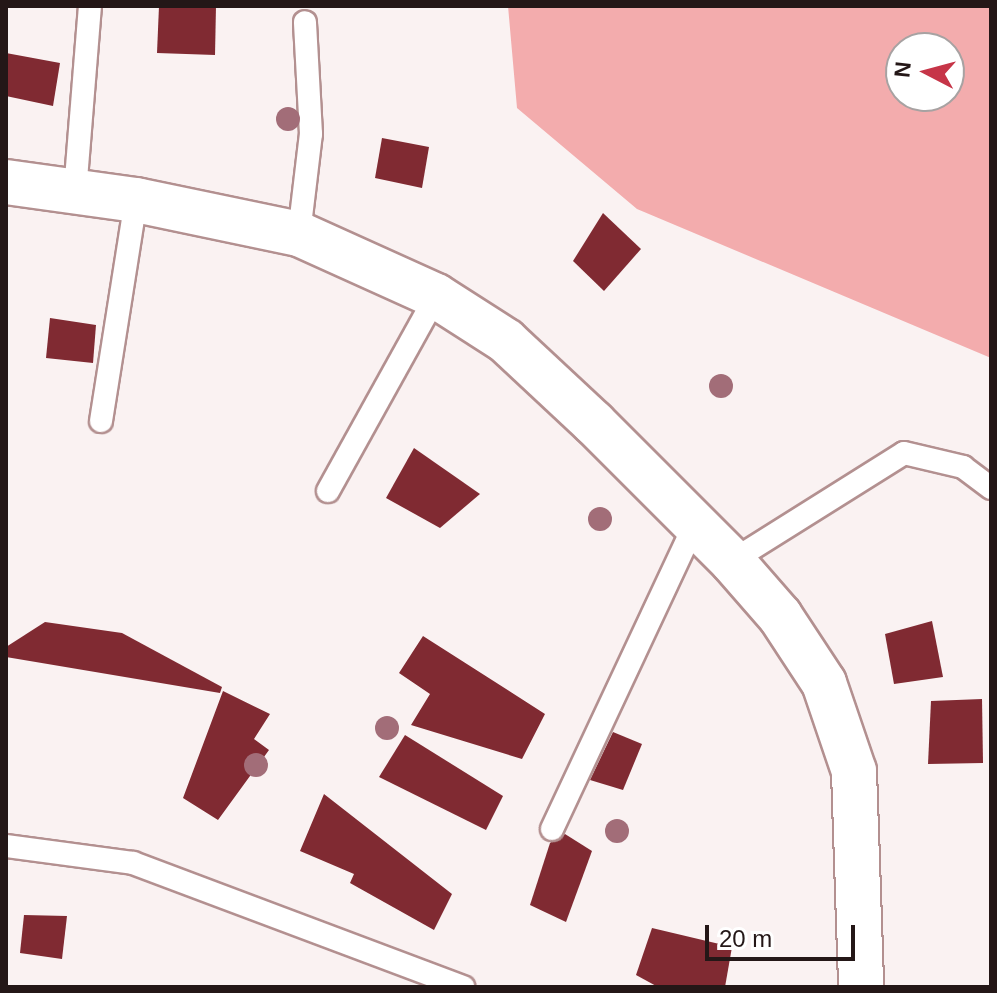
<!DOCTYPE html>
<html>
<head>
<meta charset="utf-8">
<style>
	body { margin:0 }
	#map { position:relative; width:997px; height:993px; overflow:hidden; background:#faf2f2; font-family:Arial,sans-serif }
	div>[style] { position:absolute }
	.green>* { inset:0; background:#f3acad }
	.building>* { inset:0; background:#802a32 }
	.roads { filter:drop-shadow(2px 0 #b39090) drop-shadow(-2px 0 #b39090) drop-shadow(0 2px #b39090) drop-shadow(0 -2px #b39090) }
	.service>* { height:22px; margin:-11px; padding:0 11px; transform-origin:11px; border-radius:11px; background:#fff }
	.minor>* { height:44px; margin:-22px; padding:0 22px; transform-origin:22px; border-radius:22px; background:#fff }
	.trees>* { width:24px; height:24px; margin:-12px; border-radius:50%; background:#a26d78 }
	span { translate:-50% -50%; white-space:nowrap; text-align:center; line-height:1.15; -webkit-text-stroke:8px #fff; paint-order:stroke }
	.frame { position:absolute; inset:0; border:8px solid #241717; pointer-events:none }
	.north { position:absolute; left:885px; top:32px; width:80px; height:80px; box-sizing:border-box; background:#fff; border:2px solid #a7a2a2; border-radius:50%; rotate:276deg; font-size:22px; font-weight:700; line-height:32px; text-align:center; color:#241717 }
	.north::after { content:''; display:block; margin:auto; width:28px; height:36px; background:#c63548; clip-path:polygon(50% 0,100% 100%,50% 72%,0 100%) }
	.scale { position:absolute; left:705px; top:925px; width:150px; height:36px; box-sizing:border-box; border:4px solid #241717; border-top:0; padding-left:10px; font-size:24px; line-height:28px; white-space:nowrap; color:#241717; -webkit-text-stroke:6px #fff; paint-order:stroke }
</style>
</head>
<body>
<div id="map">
	<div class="green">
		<div style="clip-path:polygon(evenodd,508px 6px,991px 6px,991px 358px,637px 209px,517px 108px,508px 6px,901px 48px,949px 48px,949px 96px,901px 96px,901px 48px)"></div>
	</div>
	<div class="building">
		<div style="clip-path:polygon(159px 6px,216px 6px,215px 55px,157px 53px)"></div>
		<div style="clip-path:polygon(6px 53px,60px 63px,53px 106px,6px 96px)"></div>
		<div style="clip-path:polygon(382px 138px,429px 147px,422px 188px,375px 178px)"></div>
		<div style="clip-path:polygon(603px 213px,641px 249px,604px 291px,573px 261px)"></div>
		<div style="clip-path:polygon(50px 318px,96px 325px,93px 363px,46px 358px)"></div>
		<div style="clip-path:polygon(414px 448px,480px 494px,440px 528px,386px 498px)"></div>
		<div style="clip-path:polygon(932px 621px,943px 677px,894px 684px,885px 634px)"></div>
		<div style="clip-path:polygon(45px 622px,122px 633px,222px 687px,220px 693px,6px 657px,6px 647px)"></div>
		<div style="clip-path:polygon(423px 636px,545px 714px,522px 759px,411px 725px,430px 694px,399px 673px)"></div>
		<div style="clip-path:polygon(223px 691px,270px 714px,254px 739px,269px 750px,218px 820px,183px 798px)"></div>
		<div style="clip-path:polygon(982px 699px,983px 763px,928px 764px,931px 701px)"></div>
		<div style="clip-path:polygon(613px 732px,642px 744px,623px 790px,590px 780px)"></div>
		<div style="clip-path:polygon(405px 735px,503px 796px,486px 830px,379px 777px)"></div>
		<div style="clip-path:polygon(324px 794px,452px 894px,434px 930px,350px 883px,354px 874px,300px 851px)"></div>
		<div style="clip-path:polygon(565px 834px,592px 851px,566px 922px,530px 905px,550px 843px)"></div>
		<div style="clip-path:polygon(24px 915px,67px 916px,62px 959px,20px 953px)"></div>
		<div style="clip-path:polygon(652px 928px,732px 947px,725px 987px,658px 987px,636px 975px)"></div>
	</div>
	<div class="roads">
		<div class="service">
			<div style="left:75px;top:192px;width:187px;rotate:-85.4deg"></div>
			<div style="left:299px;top:234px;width:101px;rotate:-83.2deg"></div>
			<div style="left:311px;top:134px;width:112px;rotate:-93.1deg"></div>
			<div style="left:101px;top:421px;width:224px;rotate:-81deg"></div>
			<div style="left:328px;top:491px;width:223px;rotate:-61deg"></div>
			<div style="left:732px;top:561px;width:203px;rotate:-32.1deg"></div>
			<div style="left:904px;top:453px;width:61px;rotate:13.3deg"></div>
			<div style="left:963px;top:467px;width:35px;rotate:37deg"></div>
			<div style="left:552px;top:829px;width:339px;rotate:-64.9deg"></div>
			<div style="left:6px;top:846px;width:128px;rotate:7.6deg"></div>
			<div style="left:133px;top:863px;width:353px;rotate:20.6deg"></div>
		</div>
		<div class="minor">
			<div style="left:6px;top:182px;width:131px;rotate:7.9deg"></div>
			<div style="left:136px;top:200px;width:167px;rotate:11.8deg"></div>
			<div style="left:299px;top:234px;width:150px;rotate:24.3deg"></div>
			<div style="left:436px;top:296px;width:83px;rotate:32.7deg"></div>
			<div style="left:506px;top:341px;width:120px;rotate:43deg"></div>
			<div style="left:594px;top:423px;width:195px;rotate:45deg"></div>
			<div style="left:732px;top:561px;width:73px;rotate:48.9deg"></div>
			<div style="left:780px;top:616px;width:80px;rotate:56.7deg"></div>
			<div style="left:824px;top:683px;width:93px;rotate:71.2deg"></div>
			<div style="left:854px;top:771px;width:216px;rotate:88.1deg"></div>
		</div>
	</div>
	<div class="trees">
		<div style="left:288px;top:119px"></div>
		<div style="left:721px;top:386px"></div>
		<div style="left:600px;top:519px"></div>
		<div style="left:387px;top:728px"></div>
		<div style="left:256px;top:765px"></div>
		<div style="left:617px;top:831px"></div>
	</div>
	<div class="frame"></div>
	<div class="north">N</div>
	<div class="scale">20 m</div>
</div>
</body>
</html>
